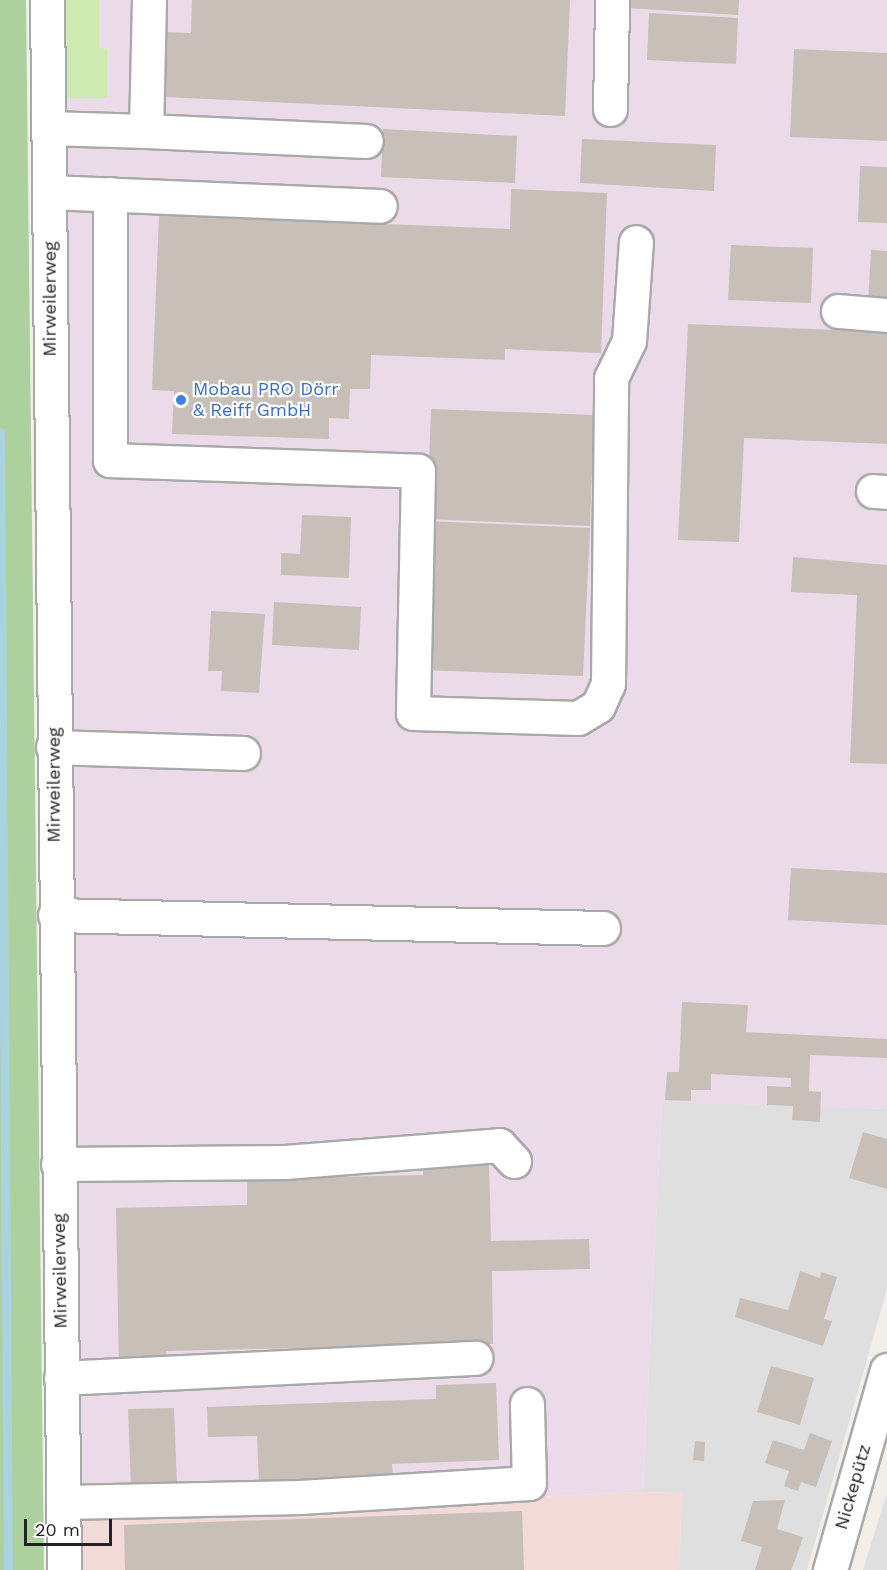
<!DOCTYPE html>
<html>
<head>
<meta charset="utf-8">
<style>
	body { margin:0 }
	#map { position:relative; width:887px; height:1570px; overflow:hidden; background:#f2efe9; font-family:"Work Sans",sans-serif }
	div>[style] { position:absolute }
	.residential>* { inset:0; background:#e0dfdf }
	.commercial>* { inset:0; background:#f2dad9 }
	.industrial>* { inset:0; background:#ebdbe8 }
	.grass>* { inset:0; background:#cdebb0 }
	.forest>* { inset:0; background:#add19e }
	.stream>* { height:9px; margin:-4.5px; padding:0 4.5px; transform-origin:4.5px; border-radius:4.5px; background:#aad3df }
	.building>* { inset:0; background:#c7bfb8 }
	.roads { filter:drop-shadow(2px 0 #a9a9a9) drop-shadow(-2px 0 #a9a9a9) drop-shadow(0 2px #a9a9a9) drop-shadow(0 -2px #a9a9a9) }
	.minor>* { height:33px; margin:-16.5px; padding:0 16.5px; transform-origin:16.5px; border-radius:16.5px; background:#fff }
	.dots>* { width:16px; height:16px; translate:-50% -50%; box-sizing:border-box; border:3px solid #fff; border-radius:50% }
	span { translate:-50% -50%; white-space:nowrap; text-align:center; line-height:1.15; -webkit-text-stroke:4.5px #fff; paint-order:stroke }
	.street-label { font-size:18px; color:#222 }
	.shop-label { font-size:18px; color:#366cbe }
	.left { translate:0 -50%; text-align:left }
	.scale { position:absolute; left:24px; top:1519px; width:88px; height:27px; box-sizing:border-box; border:3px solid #222; border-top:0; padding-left:8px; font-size:18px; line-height:21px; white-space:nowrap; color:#222; -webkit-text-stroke:4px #fff; paint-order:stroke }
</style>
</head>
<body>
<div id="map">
	<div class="residential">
		<div style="clip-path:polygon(662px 1101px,887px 1109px,887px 1289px,807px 1570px,679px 1570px,682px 1493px,643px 1492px)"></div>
		<div style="clip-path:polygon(887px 1493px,887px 1570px,863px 1570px)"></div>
	</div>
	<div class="commercial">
		<div style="clip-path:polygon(643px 1492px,682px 1493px,679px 1570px,76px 1570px,75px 1518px)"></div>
	</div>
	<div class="industrial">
		<div style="clip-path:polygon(62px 0,887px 0,887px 1109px,662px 1102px,643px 1492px,75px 1518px)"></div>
	</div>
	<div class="grass">
		<div style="clip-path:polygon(63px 0,99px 0,99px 48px,107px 49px,107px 98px,64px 98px)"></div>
	</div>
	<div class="forest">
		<div style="clip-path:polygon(0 0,26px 0,44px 1570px,0 1570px)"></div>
	</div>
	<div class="stream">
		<div style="left:0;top:432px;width:1138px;rotate:89.6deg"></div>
	</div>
	<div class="building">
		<div style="clip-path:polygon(192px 0,570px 0,565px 116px,164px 97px,167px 32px,191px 33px)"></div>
		<div style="clip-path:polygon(627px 0,739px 0,738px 15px,626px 8px)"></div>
		<div style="clip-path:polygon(649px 13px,738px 18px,736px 64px,647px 60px)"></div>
		<div style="clip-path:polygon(794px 49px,887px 53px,887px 141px,790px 137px)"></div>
		<div style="clip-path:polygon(383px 129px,517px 136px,515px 183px,381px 177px)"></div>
		<div style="clip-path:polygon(582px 139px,716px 145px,714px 191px,580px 183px)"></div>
		<div style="clip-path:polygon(860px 166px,887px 167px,887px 223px,858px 222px)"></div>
		<div style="clip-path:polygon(511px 189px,607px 193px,601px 353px,505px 349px,505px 360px,371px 355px,370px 389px,350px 389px,349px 419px,329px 418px,329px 439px,172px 434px,174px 391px,152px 390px,159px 215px,510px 229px)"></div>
		<div style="clip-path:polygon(731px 245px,813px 248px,811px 303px,728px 300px)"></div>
		<div style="clip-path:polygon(871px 250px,887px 251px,887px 306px,868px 304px)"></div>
		<div style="clip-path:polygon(688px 324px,887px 332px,887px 444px,744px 438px,739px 542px,678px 540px)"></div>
		<div style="clip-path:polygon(431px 409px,594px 415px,590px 526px,427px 519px)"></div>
		<div style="clip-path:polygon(302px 515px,351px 517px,349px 578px,281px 575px,281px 553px,300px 554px)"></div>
		<div style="clip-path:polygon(427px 521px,590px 528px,583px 676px,421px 670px)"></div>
		<div style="clip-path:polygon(793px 557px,887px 565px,887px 764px,850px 763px,857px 595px,791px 592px)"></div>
		<div style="clip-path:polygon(274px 602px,361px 607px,359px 650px,272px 645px)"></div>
		<div style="clip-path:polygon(211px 611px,265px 614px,259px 693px,221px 691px,222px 671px,208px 671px)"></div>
		<div style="clip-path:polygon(791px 868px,887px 873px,887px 925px,788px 920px)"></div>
		<div style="clip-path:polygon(682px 1002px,748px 1005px,746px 1032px,887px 1039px,887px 1058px,810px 1055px,809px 1091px,821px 1092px,820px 1122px,792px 1120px,793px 1106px,767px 1105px,767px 1086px,791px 1087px,791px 1078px,711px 1074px,711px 1090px,691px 1090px,691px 1101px,665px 1100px,667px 1072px,679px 1072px)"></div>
		<div style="clip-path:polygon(863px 1132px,887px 1139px,887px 1189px,849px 1178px)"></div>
		<div style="clip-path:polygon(489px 1163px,491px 1241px,589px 1239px,590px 1269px,492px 1271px,493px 1344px,166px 1351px,167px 1367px,119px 1369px,116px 1208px,247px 1205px,247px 1179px,423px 1175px,423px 1164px)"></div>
		<div style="clip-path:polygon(800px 1271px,820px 1278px,821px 1272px,837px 1277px,824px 1319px,832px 1321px,823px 1346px,735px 1317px,740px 1298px,788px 1310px)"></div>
		<div style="clip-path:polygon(771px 1366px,814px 1378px,800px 1425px,757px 1412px)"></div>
		<div style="clip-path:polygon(496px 1383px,499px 1460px,392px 1464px,393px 1478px,259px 1483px,257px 1436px,208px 1437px,207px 1407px,436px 1399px,436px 1385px)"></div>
		<div style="clip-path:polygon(174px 1408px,177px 1486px,131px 1488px,128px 1409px)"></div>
		<div style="clip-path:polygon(810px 1433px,832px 1441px,816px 1487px,801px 1482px,798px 1491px,784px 1486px,789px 1471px,765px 1463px,773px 1440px,804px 1450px)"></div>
		<div style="clip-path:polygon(695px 1441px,705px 1442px,704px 1461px,693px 1460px)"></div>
		<div style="clip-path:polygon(785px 1500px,777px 1529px,803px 1537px,796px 1558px,791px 1570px,755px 1570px,762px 1547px,741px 1541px,753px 1501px)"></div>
		<div style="clip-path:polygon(522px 1511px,524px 1570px,125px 1570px,124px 1525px)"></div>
	</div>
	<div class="roads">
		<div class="minor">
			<div style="left:47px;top:0;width:1570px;rotate:89.38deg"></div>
			<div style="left:149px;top:0;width:131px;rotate:91.3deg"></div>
			<div style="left:146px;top:131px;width:220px;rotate:2.6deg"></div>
			<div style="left:610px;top:109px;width:109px;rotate:-88.9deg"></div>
			<div style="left:48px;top:128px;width:98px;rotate:1.8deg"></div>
			<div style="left:49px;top:192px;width:331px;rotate:2.4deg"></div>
			<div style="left:110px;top:194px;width:266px;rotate:90deg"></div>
			<div style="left:110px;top:460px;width:308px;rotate:2deg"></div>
			<div style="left:418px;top:471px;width:242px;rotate:91.2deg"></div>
			<div style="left:413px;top:713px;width:165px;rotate:1.7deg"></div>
			<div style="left:578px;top:718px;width:23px;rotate:-31deg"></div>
			<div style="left:598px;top:706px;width:24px;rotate:-66deg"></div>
			<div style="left:608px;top:684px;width:306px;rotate:-89.4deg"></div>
			<div style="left:611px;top:378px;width:41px;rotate:-64.1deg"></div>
			<div style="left:629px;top:341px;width:99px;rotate:-86deg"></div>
			<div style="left:838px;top:311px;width:49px;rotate:4.7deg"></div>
			<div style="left:873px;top:491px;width:14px;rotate:4deg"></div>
			<div style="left:53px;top:747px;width:190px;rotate:1.8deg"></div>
			<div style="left:55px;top:915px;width:548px;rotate:1.36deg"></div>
			<div style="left:58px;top:1164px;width:227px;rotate:-0.5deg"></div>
			<div style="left:285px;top:1162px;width:215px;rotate:-4.5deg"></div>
			<div style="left:499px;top:1145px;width:22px;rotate:47deg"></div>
			<div style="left:61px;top:1378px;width:415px;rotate:-2.8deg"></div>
			<div style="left:63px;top:1502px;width:237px;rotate:-1.2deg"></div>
			<div style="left:300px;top:1497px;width:229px;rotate:-3.5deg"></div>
			<div style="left:529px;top:1483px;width:79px;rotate:-91.5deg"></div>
			<div style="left:830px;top:1570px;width:208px;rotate:-74.1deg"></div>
		</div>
	</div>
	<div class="dots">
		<div style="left:181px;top:400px;background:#3f7fe0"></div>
	</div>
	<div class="street-label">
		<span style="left:50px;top:299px;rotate:-90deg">Mirweilerweg</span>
		<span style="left:54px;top:785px;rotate:-90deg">Mirweilerweg</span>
		<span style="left:60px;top:1271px;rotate:-91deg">Mirweilerweg</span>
		<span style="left:853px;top:1487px;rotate:-74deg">Nickepütz</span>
	</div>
	<div class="shop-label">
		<span class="left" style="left:193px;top:400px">Mobau PRO Dörr<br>&amp; Reiff GmbH</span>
	</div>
	<div class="scale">20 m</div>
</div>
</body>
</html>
